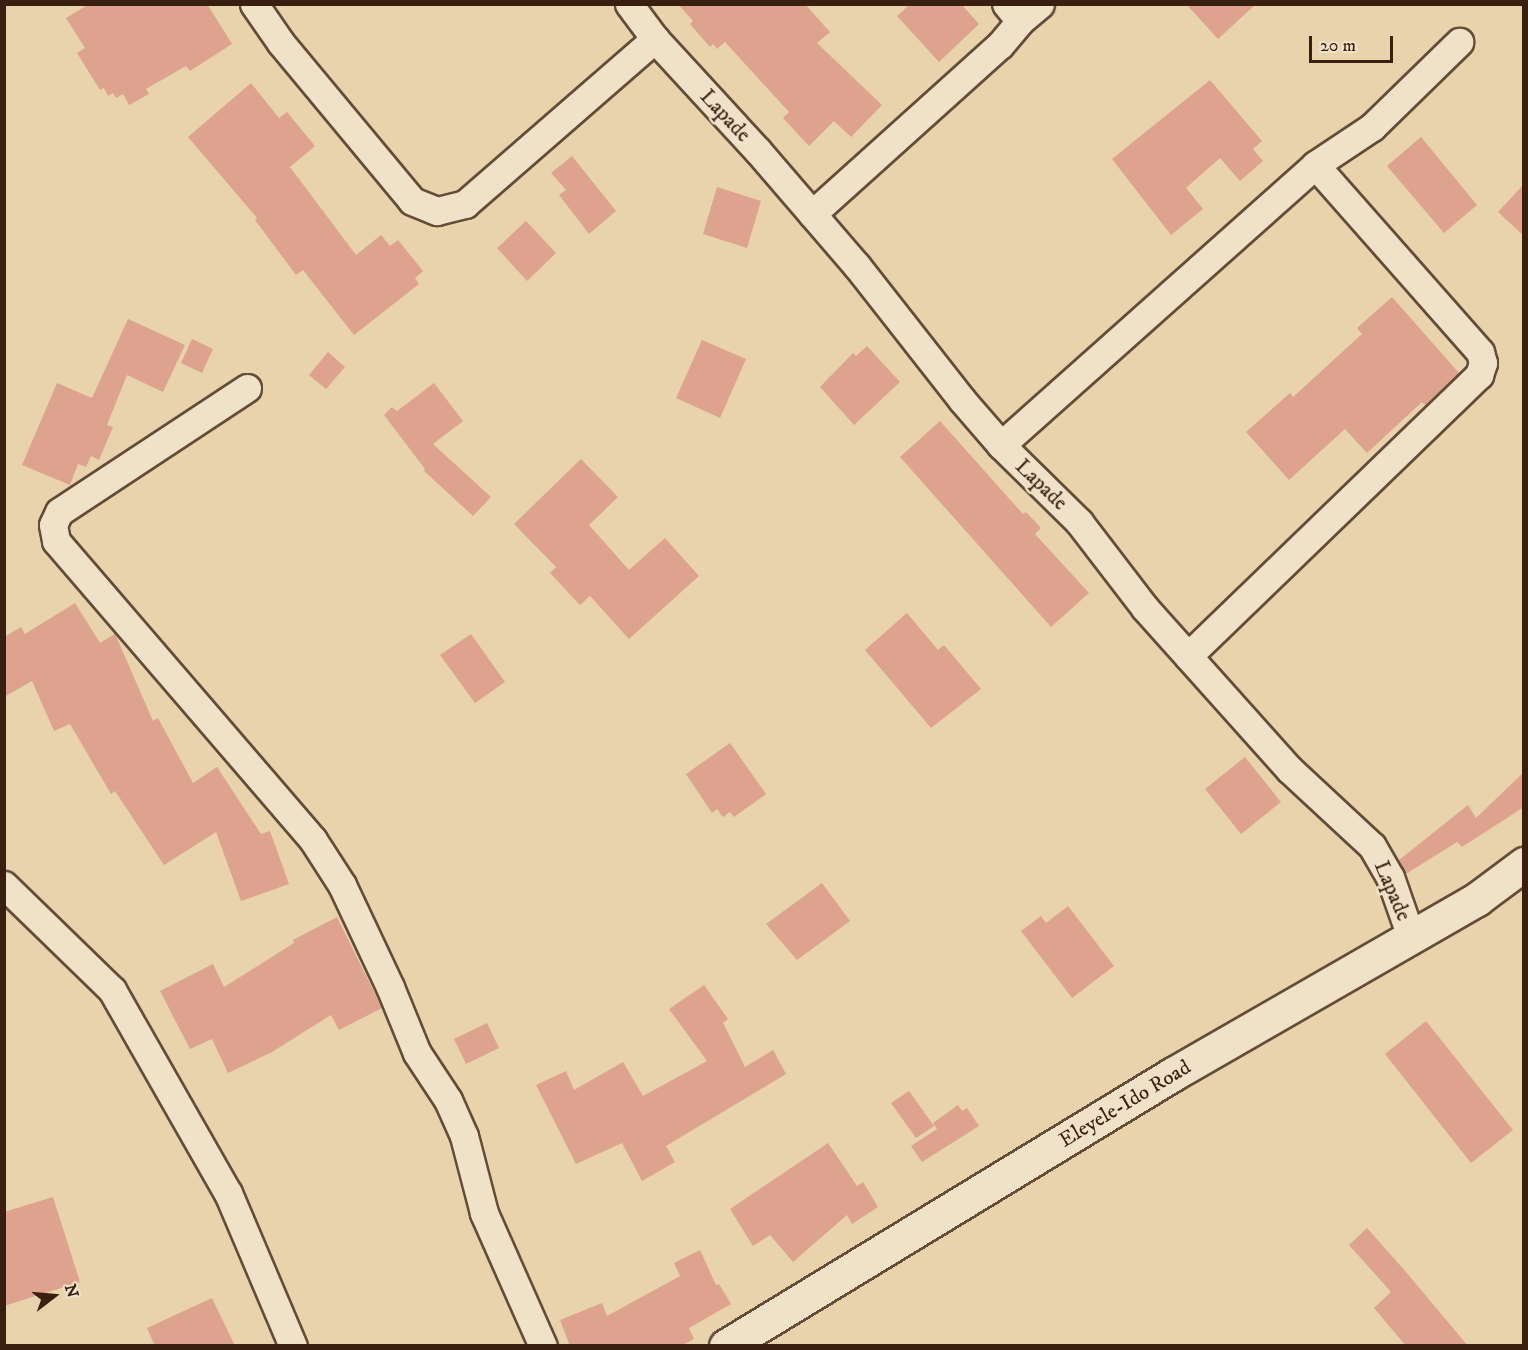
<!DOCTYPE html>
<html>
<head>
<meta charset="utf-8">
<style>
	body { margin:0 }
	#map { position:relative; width:1528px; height:1350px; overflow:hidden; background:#e8d3ac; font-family:"IM FELL DW Pica",serif }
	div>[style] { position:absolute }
	.building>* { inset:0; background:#dda38e }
	.roads { filter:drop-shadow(2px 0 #644c37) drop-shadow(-2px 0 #644c37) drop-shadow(0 2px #644c37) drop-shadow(0 -2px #644c37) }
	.minor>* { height:27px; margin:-13.5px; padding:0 13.5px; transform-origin:13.5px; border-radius:13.5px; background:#f0e2c9 }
	.secondary>* { height:33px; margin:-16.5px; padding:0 16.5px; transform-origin:16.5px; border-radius:16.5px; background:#f0e2c9 }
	span { translate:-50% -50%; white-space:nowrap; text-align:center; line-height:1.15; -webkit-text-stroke:5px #f0e2c9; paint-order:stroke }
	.street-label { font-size:21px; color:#381f10 }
	.frame { position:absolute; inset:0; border:6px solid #381f10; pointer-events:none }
	.north { position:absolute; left:24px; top:1266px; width:60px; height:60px; -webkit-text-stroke:4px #f0e2c9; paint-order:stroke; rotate:74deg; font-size:16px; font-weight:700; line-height:24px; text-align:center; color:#381f10 }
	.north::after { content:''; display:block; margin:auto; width:21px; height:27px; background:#381f10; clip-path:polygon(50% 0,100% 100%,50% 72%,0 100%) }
	.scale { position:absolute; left:1309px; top:36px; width:84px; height:27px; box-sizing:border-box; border:3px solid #381f10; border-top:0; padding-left:8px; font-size:18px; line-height:21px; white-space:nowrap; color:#381f10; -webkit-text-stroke:4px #f0e2c9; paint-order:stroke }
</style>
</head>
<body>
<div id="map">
	<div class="building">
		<div style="clip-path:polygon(89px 4px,207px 4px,232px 44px,190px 71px,186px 66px,146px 89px,149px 94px,129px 105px,123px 94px,116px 98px,113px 93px,108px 96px,104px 88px,100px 90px,77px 53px,85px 48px,66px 18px)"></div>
		<div style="clip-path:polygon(678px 4px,805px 4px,830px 32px,817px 43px,882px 105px,851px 137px,834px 121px,809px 146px,783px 118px,789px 112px,725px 42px,717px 49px,713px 44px,710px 47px,690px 24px,693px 21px)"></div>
		<div style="clip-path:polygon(910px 4px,961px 4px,979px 24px,939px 62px,897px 16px)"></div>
		<div style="clip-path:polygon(1186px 4px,1256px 4px,1218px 39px)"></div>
		<div style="clip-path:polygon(1210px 80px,1262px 141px,1253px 149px,1263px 161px,1240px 181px,1220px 158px,1186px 188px,1203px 209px,1171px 235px,1112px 159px)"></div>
		<div style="clip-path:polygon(251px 83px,279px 118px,287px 112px,315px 146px,290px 167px,356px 255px,381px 235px,390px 246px,398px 240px,423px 271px,415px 278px,419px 284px,354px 335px,303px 270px,296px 275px,255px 220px,257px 218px,188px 137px)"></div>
		<div style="clip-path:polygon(1421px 137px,1477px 205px,1444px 233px,1387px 166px)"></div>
		<div style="clip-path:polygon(572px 156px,616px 211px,589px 234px,559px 195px,566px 190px,551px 173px)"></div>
		<div style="clip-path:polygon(1524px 184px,1524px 236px,1498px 212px)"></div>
		<div style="clip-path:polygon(717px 187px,761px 201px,747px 248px,703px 234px)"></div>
		<div style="clip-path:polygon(526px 221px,556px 253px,527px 281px,497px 248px)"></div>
		<div style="clip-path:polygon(1392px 297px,1459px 373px,1425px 405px,1422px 402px,1367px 453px,1345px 429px,1289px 480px,1246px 432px,1290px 393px,1293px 397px,1362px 334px,1357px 328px)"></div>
		<div style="clip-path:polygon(128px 319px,185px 345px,163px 392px,127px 375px,107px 425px,113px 427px,99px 460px,91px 456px,86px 467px,78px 464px,70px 485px,22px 465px,57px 383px,92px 398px)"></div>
		<div style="clip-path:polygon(192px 339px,213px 349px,202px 373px,181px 363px)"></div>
		<div style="clip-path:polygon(702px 340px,746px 359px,720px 418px,676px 398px)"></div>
		<div style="clip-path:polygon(867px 346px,900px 382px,854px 425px,820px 387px,853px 353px,856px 356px)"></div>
		<div style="clip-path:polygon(328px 352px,345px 367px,326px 389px,309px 375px)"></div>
		<div style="clip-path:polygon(434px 383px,463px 421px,433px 444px,491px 497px,473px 516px,424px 471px,425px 469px,384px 415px,392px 407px,397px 411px)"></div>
		<div style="clip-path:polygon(940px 421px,1023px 514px,1026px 512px,1041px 528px,1035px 534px,1089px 593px,1051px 627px,900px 457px)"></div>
		<div style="clip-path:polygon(581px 459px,618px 497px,589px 525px,629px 570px,665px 538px,699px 576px,629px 639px,590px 596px,580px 605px,550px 573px,556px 567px,514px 524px)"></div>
		<div style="clip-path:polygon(75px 603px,100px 643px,115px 634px,116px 636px,153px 721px,158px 718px,193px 783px,217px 767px,261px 834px,270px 831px,289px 884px,241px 901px,216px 832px,164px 865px,115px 791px,111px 794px,70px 724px,54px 731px,32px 681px,4px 697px,4px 637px,21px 627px,25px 634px)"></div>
		<div style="clip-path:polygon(907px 613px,938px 650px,944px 645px,981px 689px,931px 728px,865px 650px)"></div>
		<div style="clip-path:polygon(471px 634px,505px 682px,475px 703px,440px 655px)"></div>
		<div style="clip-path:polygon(730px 743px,766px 794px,734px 817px,730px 812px,723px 817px,717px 809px,712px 813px,686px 774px)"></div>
		<div style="clip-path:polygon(1245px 757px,1281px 802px,1241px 834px,1205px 789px)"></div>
		<div style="clip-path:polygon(1524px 772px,1524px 807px,1462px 847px,1457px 842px,1406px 874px,1399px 860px,1468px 805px,1476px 818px)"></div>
		<div style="clip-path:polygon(822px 883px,850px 921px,797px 960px,766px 924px)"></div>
		<div style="clip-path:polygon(1068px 906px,1114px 966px,1072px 998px,1021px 931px,1041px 916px,1046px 923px)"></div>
		<div style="clip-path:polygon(337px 917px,382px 1008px,339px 1030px,331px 1015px,272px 1052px,228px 1073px,212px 1039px,190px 1049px,160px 991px,213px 964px,224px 987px,294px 943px,293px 940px)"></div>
		<div style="clip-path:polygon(704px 985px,728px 1019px,723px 1023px,745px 1067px,773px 1050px,786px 1074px,666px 1146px,675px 1162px,642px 1181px,622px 1143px,576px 1164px,536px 1085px,566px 1071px,574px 1090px,623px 1062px,643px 1096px,707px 1061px,669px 1009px)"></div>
		<div style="clip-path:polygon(1426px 1021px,1513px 1130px,1471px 1163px,1385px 1054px)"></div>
		<div style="clip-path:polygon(487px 1023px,499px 1048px,466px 1064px,454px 1039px)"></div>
		<div style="clip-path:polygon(909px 1091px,934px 1126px,916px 1138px,891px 1103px)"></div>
		<div style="clip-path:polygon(958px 1105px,962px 1111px,967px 1108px,979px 1126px,922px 1162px,911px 1146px,937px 1129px,933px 1123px)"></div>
		<div style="clip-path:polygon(828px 1143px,857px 1186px,863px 1182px,878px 1207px,852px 1224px,847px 1215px,793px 1262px,770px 1235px,753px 1246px,730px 1209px)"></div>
		<div style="clip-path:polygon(53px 1197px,80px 1282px,4px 1306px,4px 1212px)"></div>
		<div style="clip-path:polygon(1367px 1228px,1406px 1272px,1468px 1346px,1406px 1346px,1374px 1308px,1391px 1292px,1349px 1245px)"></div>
		<div style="clip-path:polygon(700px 1250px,716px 1285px,719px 1284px,731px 1304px,689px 1328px,694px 1339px,681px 1346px,570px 1346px,560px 1320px,602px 1303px,607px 1316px,680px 1276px,674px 1263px)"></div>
		<div style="clip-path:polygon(212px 1298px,235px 1346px,155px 1346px,147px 1328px)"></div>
	</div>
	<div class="roads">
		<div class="minor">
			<div style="left:254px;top:4px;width:47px;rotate:55.3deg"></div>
			<div style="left:281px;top:43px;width:205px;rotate:50.3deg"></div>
			<div style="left:412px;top:201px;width:27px;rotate:22deg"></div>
			<div style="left:437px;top:211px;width:29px;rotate:-14deg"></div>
			<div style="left:465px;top:204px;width:252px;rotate:-41deg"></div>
			<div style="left:629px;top:4px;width:44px;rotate:53.4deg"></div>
			<div style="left:655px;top:39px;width:152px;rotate:47.4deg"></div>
			<div style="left:758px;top:151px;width:152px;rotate:49.3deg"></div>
			<div style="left:857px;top:266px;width:170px;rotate:51.9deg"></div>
			<div style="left:962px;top:400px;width:60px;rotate:49.1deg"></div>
			<div style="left:1001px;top:445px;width:110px;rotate:44.6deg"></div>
			<div style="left:1079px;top:522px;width:108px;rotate:52.5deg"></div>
			<div style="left:1145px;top:608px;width:216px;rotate:48.2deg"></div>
			<div style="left:1289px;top:769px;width:113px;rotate:42.9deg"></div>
			<div style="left:1372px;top:846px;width:36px;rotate:60deg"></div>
			<div style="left:1390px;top:877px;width:64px;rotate:70.7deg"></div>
			<div style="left:1020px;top:21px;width:26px;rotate:-40deg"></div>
			<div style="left:812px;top:214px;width:253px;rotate:-42deg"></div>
			<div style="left:1000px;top:45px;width:31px;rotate:-50deg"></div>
			<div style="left:1020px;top:21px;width:22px;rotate:-129deg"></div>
			<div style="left:247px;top:388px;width:225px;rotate:146.6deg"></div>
			<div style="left:59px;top:512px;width:14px;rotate:115deg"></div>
			<div style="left:53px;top:525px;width:16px;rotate:79deg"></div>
			<div style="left:56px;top:541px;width:394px;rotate:49.3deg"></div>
			<div style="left:313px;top:840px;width:54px;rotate:57.2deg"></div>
			<div style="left:342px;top:885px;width:113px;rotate:64.8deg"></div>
			<div style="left:390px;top:987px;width:71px;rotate:67.8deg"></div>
			<div style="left:417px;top:1053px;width:56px;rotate:56.6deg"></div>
			<div style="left:448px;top:1100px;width:39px;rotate:66deg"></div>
			<div style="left:464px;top:1136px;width:80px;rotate:75.4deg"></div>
			<div style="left:484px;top:1213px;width:145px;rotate:66.1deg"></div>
			<div style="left:1001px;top:445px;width:421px;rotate:-41.7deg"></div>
			<div style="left:1315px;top:165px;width:69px;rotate:-33.7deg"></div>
			<div style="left:1372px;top:127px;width:122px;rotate:-44.3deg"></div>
			<div style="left:1188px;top:656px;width:405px;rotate:-44deg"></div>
			<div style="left:1479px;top:375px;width:13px;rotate:-72deg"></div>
			<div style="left:1483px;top:363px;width:11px;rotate:-105deg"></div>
			<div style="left:1480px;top:352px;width:249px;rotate:-131.4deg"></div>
			<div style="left:4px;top:885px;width:151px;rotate:44.2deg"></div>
			<div style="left:112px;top:990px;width:234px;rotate:60.3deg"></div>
			<div style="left:228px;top:1193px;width:166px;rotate:67deg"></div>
		</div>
		<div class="secondary">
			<div style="left:726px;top:1346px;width:523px;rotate:-31.32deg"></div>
			<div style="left:1173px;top:1074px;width:351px;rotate:-29.9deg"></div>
			<div style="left:1477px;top:899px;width:59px;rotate:-36.7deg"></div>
		</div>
	</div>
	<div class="street-label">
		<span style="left:725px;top:116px;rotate:47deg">Lapade</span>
		<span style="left:1041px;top:485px;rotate:44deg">Lapade</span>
		<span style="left:1392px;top:891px;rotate:67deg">Lapade</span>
		<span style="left:1125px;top:1104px;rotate:-31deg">Eleyele-Ido Road</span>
	</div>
	<div class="frame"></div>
	<div class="north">N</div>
	<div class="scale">20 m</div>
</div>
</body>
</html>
